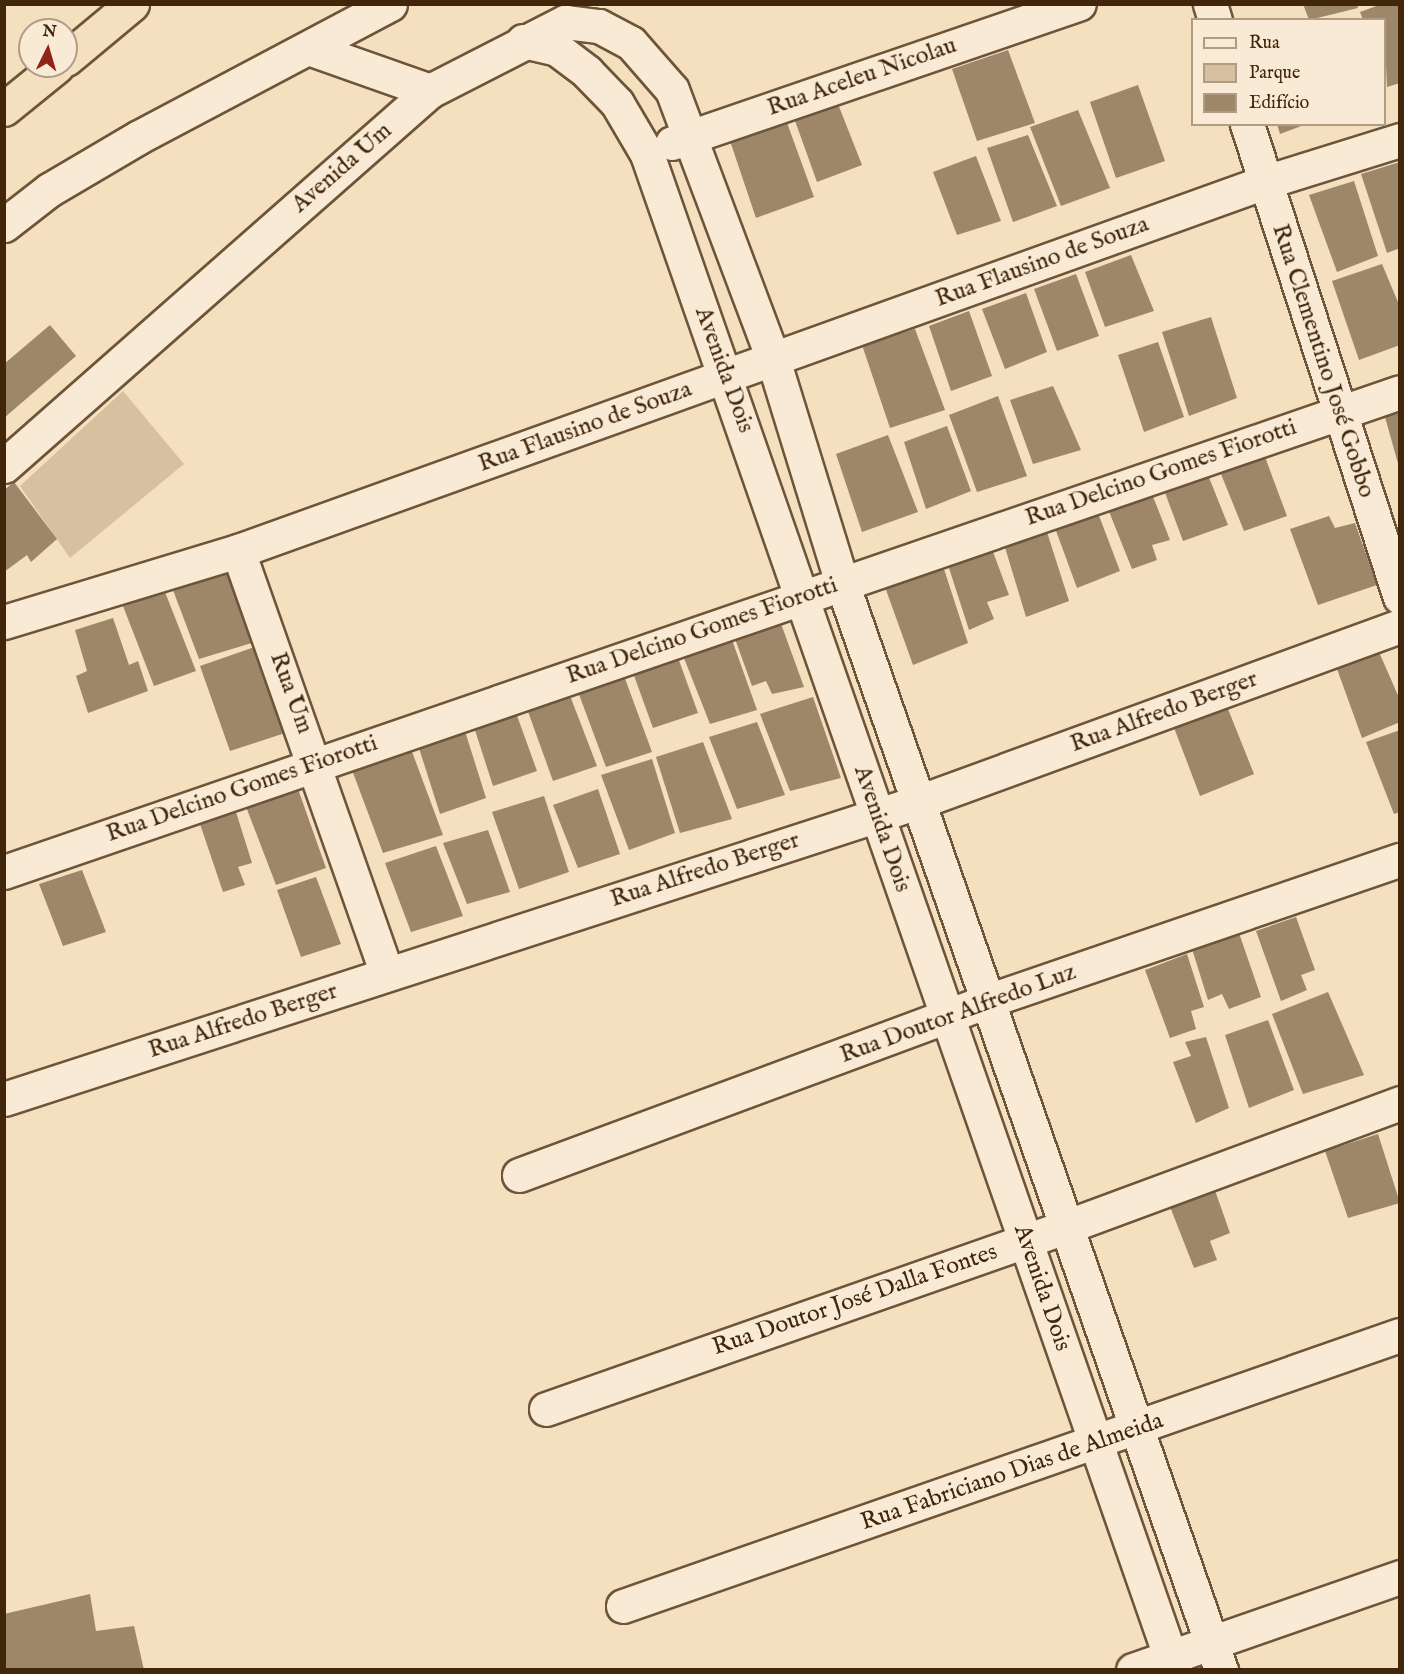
<!DOCTYPE html>
<html>
<head>
<meta charset="utf-8">
<style>
	body { margin:0 }
	#map { position:relative; width:1404px; height:1674px; overflow:hidden; background:#f4dfbf; font-family:"IM FELL English",serif }
	div>[style] { position:absolute }
	.green>* { inset:0; background:#d6c0a0 }
	.building>* { inset:0; background:#9e8669 }
	.roads { filter:drop-shadow(2px 0 #6e5438) drop-shadow(-2px 0 #6e5438) drop-shadow(0 2px #6e5438) drop-shadow(0 -2px #6e5438) }
	.minor>* { height:33px; margin:-16.5px; padding:0 16.5px; transform-origin:16.5px; border-radius:16.5px; background:#f8ead5 }
	.highway>* { height:33px; margin:-16.5px; padding:0 16.5px; transform-origin:16.5px; border-radius:16.5px; background:#f4dfbf }
	span { translate:-50% -50%; white-space:nowrap; text-align:center; line-height:1.15; -webkit-text-stroke:5px #f8ead5; paint-order:stroke }
	.street-label { font-size:24px; color:#41260b }
	.frame { position:absolute; inset:0; border:6px solid #41260b; pointer-events:none }
	.legend { position:absolute; left:1191px; top:18px; width:195px; height:108px; box-sizing:border-box; background:#f8ead5; border:2px solid #af9c84; margin:0; padding:8px 10px; list-style:none; font-size:18px; color:#41260b }
	.legend li { display:flex; align-items:center; gap:12px; height:30px }
	.legend b { width:30px; border:2px solid #af9c84 }
	.north { position:absolute; left:18px; top:18px; width:60px; height:60px; box-sizing:border-box; background:#f8ead5; border:2px solid #af9c84; border-radius:50%; rotate:5deg; font-size:16px; font-weight:700; line-height:24px; text-align:center; color:#41260b }
	.north::after { content:''; display:block; margin:auto; width:21px; height:27px; background:#8f2418; clip-path:polygon(50% 0,100% 100%,50% 72%,0 100%) }
</style>
</head>
<body>
<div id="map">
	<div class="green">
		<div style="clip-path:polygon(123px 391px,184px 464px,70px 558px,20px 486px)"></div>
	</div>
	<div class="building">
		<div style="clip-path:polygon(1303px 4px,1357px 4px,1358px 8px,1309px 20px)"></div>
		<div style="clip-path:polygon(1382px 4px,1400px 4px,1400px 83px,1387px 87px,1384px 20px,1363px 20px,1360px 12px)"></div>
		<div style="clip-path:polygon(1008px 50px,1035px 123px,977px 141px,952px 69px)"></div>
		<div style="clip-path:polygon(1138px 85px,1165px 161px,1116px 178px,1090px 102px)"></div>
		<div style="clip-path:polygon(838px 104px,862px 165px,817px 182px,794px 118px)"></div>
		<div style="clip-path:polygon(1078px 110px,1110px 188px,1061px 206px,1030px 127px)"></div>
		<div style="clip-path:polygon(786px 120px,814px 197px,756px 218px,728px 135px)"></div>
		<div style="clip-path:polygon(1277px 124px,1304px 124px,1304px 125px,1280px 134px)"></div>
		<div style="clip-path:polygon(1028px 135px,1057px 206px,1013px 222px,987px 148px)"></div>
		<div style="clip-path:polygon(976px 156px,1001px 221px,957px 235px,933px 172px)"></div>
		<div style="clip-path:polygon(1400px 162px,1400px 248px,1387px 253px,1361px 174px)"></div>
		<div style="clip-path:polygon(1354px 181px,1378px 256px,1337px 272px,1309px 195px)"></div>
		<div style="clip-path:polygon(1131px 255px,1154px 311px,1105px 327px,1085px 272px)"></div>
		<div style="clip-path:polygon(1382px 264px,1400px 307px,1400px 345px,1359px 360px,1332px 281px)"></div>
		<div style="clip-path:polygon(1076px 274px,1099px 336px,1057px 351px,1034px 289px)"></div>
		<div style="clip-path:polygon(1026px 293px,1047px 352px,1005px 369px,982px 309px)"></div>
		<div style="clip-path:polygon(969px 311px,992px 376px,951px 391px,929px 326px)"></div>
		<div style="clip-path:polygon(1211px 317px,1237px 398px,1189px 416px,1162px 332px)"></div>
		<div style="clip-path:polygon(50px 325px,76px 356px,4px 418px,4px 364px)"></div>
		<div style="clip-path:polygon(915px 329px,945px 410px,890px 428px,862px 345px)"></div>
		<div style="clip-path:polygon(1158px 342px,1184px 417px,1144px 432px,1118px 355px)"></div>
		<div style="clip-path:polygon(1053px 386px,1081px 450px,1033px 464px,1010px 400px)"></div>
		<div style="clip-path:polygon(998px 396px,1027px 476px,977px 492px,949px 415px)"></div>
		<div style="clip-path:polygon(1400px 413px,1400px 467px,1399px 467px,1385px 417px)"></div>
		<div style="clip-path:polygon(947px 426px,971px 491px,926px 509px,904px 442px)"></div>
		<div style="clip-path:polygon(888px 435px,918px 512px,862px 532px,836px 454px)"></div>
		<div style="clip-path:polygon(1265px 457px,1287px 516px,1244px 531px,1221px 474px)"></div>
		<div style="clip-path:polygon(1208px 475px,1228px 525px,1183px 541px,1164px 490px)"></div>
		<div style="clip-path:polygon(14px 482px,57px 539px,31px 562px,27px 555px,4px 572px,4px 490px)"></div>
		<div style="clip-path:polygon(1152px 494px,1170px 540px,1152px 545px,1157px 560px,1132px 569px,1108px 509px)"></div>
		<div style="clip-path:polygon(1098px 513px,1120px 571px,1077px 588px,1055px 528px)"></div>
		<div style="clip-path:polygon(1329px 516px,1335px 528px,1355px 523px,1377px 585px,1318px 605px,1290px 529px)"></div>
		<div style="clip-path:polygon(1046px 529px,1069px 601px,1026px 617px,1004px 544px)"></div>
		<div style="clip-path:polygon(992px 549px,1009px 595px,987px 602px,994px 619px,969px 630px,948px 565px)"></div>
		<div style="clip-path:polygon(943px 566px,968px 643px,913px 665px,885px 587px)"></div>
		<div style="clip-path:polygon(226px 572px,255px 642px,199px 659px,173px 590px)"></div>
		<div style="clip-path:polygon(165px 592px,196px 671px,154px 686px,123px 606px)"></div>
		<div style="clip-path:polygon(113px 618px,129px 665px,138px 661px,148px 691px,88px 713px,76px 676px,87px 671px,75px 630px)"></div>
		<div style="clip-path:polygon(780px 621px,804px 687px,772px 694px,766px 681px,752px 686px,734px 636px)"></div>
		<div style="clip-path:polygon(731px 637px,757px 710px,710px 724px,682px 653px)"></div>
		<div style="clip-path:polygon(260px 645px,291px 731px,230px 751px,200px 666px)"></div>
		<div style="clip-path:polygon(1379px 652px,1400px 700px,1400px 722px,1362px 738px,1337px 669px)"></div>
		<div style="clip-path:polygon(677px 655px,698px 713px,653px 728px,632px 670px)"></div>
		<div style="clip-path:polygon(623px 673px,652px 752px,606px 767px,577px 689px)"></div>
		<div style="clip-path:polygon(569px 693px,597px 766px,553px 781px,526px 706px)"></div>
		<div style="clip-path:polygon(813px 697px,841px 778px,790px 791px,760px 714px)"></div>
		<div style="clip-path:polygon(1226px 704px,1254px 774px,1200px 796px,1173px 725px)"></div>
		<div style="clip-path:polygon(515px 710px,537px 771px,493px 786px,473px 724px)"></div>
		<div style="clip-path:polygon(757px 722px,785px 795px,737px 809px,709px 737px)"></div>
		<div style="clip-path:polygon(464px 728px,486px 798px,440px 814px,418px 745px)"></div>
		<div style="clip-path:polygon(1400px 730px,1400px 812px,1394px 814px,1366px 742px)"></div>
		<div style="clip-path:polygon(703px 742px,732px 819px,680px 833px,656px 757px)"></div>
		<div style="clip-path:polygon(411px 749px,443px 835px,383px 853px,352px 770px)"></div>
		<div style="clip-path:polygon(652px 759px,675px 833px,629px 850px,601px 775px)"></div>
		<div style="clip-path:polygon(298px 789px,326px 868px,276px 885px,245px 804px)"></div>
		<div style="clip-path:polygon(598px 789px,620px 854px,578px 868px,553px 805px)"></div>
		<div style="clip-path:polygon(544px 796px,569px 872px,519px 889px,492px 812px)"></div>
		<div style="clip-path:polygon(236px 812px,252px 863px,238px 867px,245px 885px,223px 892px,200px 824px)"></div>
		<div style="clip-path:polygon(488px 830px,510px 892px,467px 904px,443px 843px)"></div>
		<div style="clip-path:polygon(436px 846px,463px 916px,411px 932px,385px 863px)"></div>
		<div style="clip-path:polygon(82px 870px,106px 932px,63px 946px,39px 884px)"></div>
		<div style="clip-path:polygon(316px 877px,341px 944px,301px 957px,277px 890px)"></div>
		<div style="clip-path:polygon(1296px 917px,1315px 970px,1301px 975px,1307px 990px,1281px 1001px,1256px 931px)"></div>
		<div style="clip-path:polygon(1239px 933px,1261px 997px,1229px 1009px,1222px 994px,1208px 1000px,1192px 949px)"></div>
		<div style="clip-path:polygon(1187px 954px,1204px 1007px,1191px 1011px,1196px 1029px,1170px 1038px,1145px 970px)"></div>
		<div style="clip-path:polygon(1328px 992px,1364px 1075px,1303px 1094px,1272px 1014px)"></div>
		<div style="clip-path:polygon(1268px 1020px,1294px 1090px,1249px 1108px,1225px 1035px)"></div>
		<div style="clip-path:polygon(1206px 1037px,1229px 1108px,1196px 1123px,1173px 1062px,1191px 1056px,1185px 1042px)"></div>
		<div style="clip-path:polygon(1378px 1134px,1400px 1203px,1348px 1218px,1325px 1151px)"></div>
		<div style="clip-path:polygon(1212px 1182px,1230px 1233px,1210px 1241px,1217px 1260px,1194px 1268px,1167px 1199px)"></div>
		<div style="clip-path:polygon(90px 1594px,96px 1631px,134px 1626px,144px 1670px,4px 1670px,4px 1614px)"></div>
	</div>
	<div class="roads">
		<div class="minor">
			<div style="left:1210px;top:4px;width:17px;rotate:73deg"></div>
			<div style="left:523px;top:41px;width:35px;rotate:13deg"></div>
			<div style="left:557px;top:49px;width:38px;rotate:37deg"></div>
			<div style="left:587px;top:72px;width:43px;rotate:45.9deg"></div>
			<div style="left:617px;top:103px;width:59px;rotate:59.5deg"></div>
			<div style="left:647px;top:154px;width:1605px;rotate:70.8deg"></div>
			<div style="left:311px;top:49px;width:126px;rotate:19.4deg"></div>
			<div style="left:1247px;top:124px;width:497px;rotate:72.1deg"></div>
			<div style="left:672px;top:143px;width:430px;rotate:-18.9deg"></div>
			<div style="left:4px;top:225px;width:57px;rotate:-37.9deg"></div>
			<div style="left:49px;top:190px;width:104px;rotate:-30.5deg"></div>
			<div style="left:139px;top:137px;width:284px;rotate:-27.9deg"></div>
			<div style="left:4px;top:466px;width:568px;rotate:-41.36deg"></div>
			<div style="left:430px;top:91px;width:152px;rotate:-27.1deg"></div>
			<div style="left:565px;top:22px;width:34px;rotate:7deg"></div>
			<div style="left:599px;top:26px;width:36px;rotate:28deg"></div>
			<div style="left:631px;top:43px;width:62px;rotate:48.9deg"></div>
			<div style="left:672px;top:90px;width:287px;rotate:69.4deg"></div>
			<div style="left:773px;top:359px;width:234px;rotate:72.9deg"></div>
			<div style="left:842px;top:583px;width:1151px;rotate:70.78deg"></div>
			<div style="left:238px;top:551px;width:448px;rotate:70.6deg"></div>
			<div style="left:4px;top:622px;width:245px;rotate:-16.9deg"></div>
			<div style="left:238px;top:551px;width:1091px;rotate:-19.76deg"></div>
			<div style="left:1265px;top:182px;width:141px;rotate:-17.3deg"></div>
			<div style="left:4px;top:872px;width:1476px;rotate:-18.97deg"></div>
			<div style="left:4px;top:1099px;width:964px;rotate:-18deg"></div>
			<div style="left:921px;top:801px;width:510px;rotate:-20.07deg"></div>
			<div style="left:519px;top:1175px;width:502px;rotate:-20.38deg"></div>
			<div style="left:990px;top:1000px;width:433px;rotate:-18.9deg"></div>
			<div style="left:546px;top:1409px;width:553px;rotate:-19.32deg"></div>
			<div style="left:1068px;top:1226px;width:354px;rotate:-20.3deg"></div>
			<div style="left:623px;top:1606px;width:823px;rotate:-19.23deg"></div>
			<div style="left:1133px;top:1670px;width:283px;rotate:-19.2deg"></div>
		</div>
		<div class="highway">
			<div style="left:66px;top:59px;width:86px;rotate:-39.8deg"></div>
			<div style="left:4px;top:109px;width:68px;rotate:-39.1deg"></div>
		</div>
	</div>
	<div class="street-label">
		<span style="left:862px;top:77px;rotate:-19deg">Rua Aceleu Nicolau</span>
		<span style="left:342px;top:168px;rotate:-41deg">Avenida Um</span>
		<span style="left:1042px;top:262px;rotate:-20deg">Rua Flausino de Souza</span>
		<span style="left:1323px;top:361px;rotate:72deg">Rua Clementino José Gobbo</span>
		<span style="left:724px;top:370px;rotate:70deg">Avenida Dois</span>
		<span style="left:585px;top:427px;rotate:-20deg">Rua Flausino de Souza</span>
		<span style="left:1161px;top:473px;rotate:-19deg">Rua Delcino Gomes Fiorotti</span>
		<span style="left:702px;top:631px;rotate:-19deg">Rua Delcino Gomes Fiorotti</span>
		<span style="left:291px;top:693px;rotate:70deg">Rua Um</span>
		<span style="left:1164px;top:712px;rotate:-20deg">Rua Alfredo Berger</span>
		<span style="left:242px;top:789px;rotate:-19deg">Rua Delcino Gomes Fiorotti</span>
		<span style="left:882px;top:829px;rotate:71deg">Avenida Dois</span>
		<span style="left:705px;top:870px;rotate:-18deg">Rua Alfredo Berger</span>
		<span style="left:958px;top:1014px;rotate:-20deg">Rua Doutor Alfredo Luz</span>
		<span style="left:243px;top:1021px;rotate:-18deg">Rua Alfredo Berger</span>
		<span style="left:1042px;top:1288px;rotate:71deg">Avenida Dois</span>
		<span style="left:855px;top:1300px;rotate:-19deg">Rua Doutor José Dalla Fontes</span>
		<span style="left:1012px;top:1472px;rotate:-19deg">Rua Fabriciano Dias de Almeida</span>
	</div>
	<div class="frame"></div>
	<ul class="legend">
	<li><b style="height:8px;background:#f8ead5"></b>Rua</li>
	<li><b style="height:16px;background:#d6c0a0"></b>Parque</li>
	<li><b style="height:16px;background:#9e8669"></b>Edifício</li>
	</ul>
	<div class="north">N</div>
</div>
</body>
</html>
